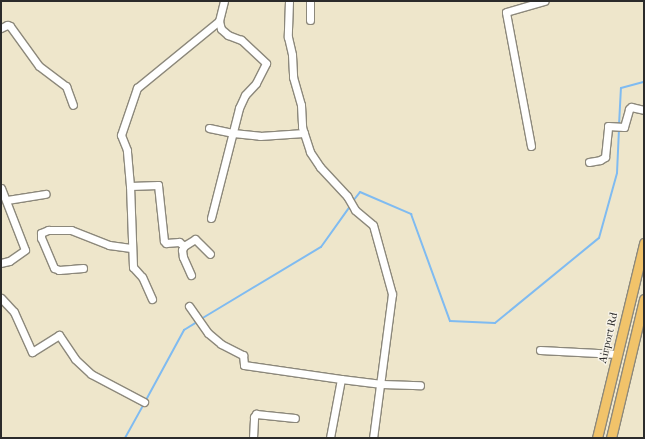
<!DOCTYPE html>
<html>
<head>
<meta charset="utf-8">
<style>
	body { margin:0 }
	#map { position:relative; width:645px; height:439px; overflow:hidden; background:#eee6cb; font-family:"IM FELL French Canon",serif }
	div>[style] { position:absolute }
	.stream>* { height:2px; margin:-1px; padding:0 1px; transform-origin:1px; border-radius:1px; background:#7fbbf1 }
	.roads { filter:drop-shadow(1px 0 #8c887b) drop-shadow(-1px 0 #8c887b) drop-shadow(0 1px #8c887b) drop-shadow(0 -1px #8c887b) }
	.minor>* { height:7px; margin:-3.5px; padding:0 3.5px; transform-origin:3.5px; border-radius:3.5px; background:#fff }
	.major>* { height:9px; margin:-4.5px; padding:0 4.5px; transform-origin:4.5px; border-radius:4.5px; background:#f1c36a }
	span { translate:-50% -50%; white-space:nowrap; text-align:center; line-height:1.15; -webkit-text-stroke:3px #f7f3e8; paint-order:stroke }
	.street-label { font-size:11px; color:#2b2b2b }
	.frame { position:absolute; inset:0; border:2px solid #2b2b2b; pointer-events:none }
</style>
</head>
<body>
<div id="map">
	<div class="stream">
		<div style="left:619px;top:125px;width:37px;rotate:-87deg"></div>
		<div style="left:621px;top:88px;width:24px;rotate:-15deg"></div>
		<div style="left:353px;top:201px;width:11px;rotate:-52deg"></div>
		<div style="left:360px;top:192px;width:56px;rotate:23.3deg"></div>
		<div style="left:411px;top:214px;width:114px;rotate:70deg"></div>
		<div style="left:450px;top:321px;width:45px;rotate:2.5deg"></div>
		<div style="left:495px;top:323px;width:134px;rotate:-39.3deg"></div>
		<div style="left:599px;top:238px;width:67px;rotate:-74.5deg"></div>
		<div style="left:617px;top:173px;width:44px;rotate:-87.4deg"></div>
		<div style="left:201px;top:319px;width:140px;rotate:-31deg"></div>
		<div style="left:321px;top:247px;width:52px;rotate:-54.5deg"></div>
		<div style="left:146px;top:400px;width:80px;rotate:-61.5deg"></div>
		<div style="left:184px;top:330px;width:15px;rotate:-32deg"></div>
		<div style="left:125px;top:438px;width:39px;rotate:-61deg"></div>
	</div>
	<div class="roads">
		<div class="minor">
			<div style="left:289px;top:1px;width:36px;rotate:92deg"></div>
			<div style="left:288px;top:37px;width:18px;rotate:77deg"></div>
			<div style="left:292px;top:55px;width:22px;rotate:87deg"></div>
			<div style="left:293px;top:77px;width:29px;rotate:74deg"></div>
			<div style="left:301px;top:105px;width:22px;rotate:87deg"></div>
			<div style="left:302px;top:127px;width:26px;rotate:72deg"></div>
			<div style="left:310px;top:152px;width:18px;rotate:56deg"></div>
			<div style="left:320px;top:167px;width:40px;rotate:47deg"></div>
			<div style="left:347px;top:196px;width:16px;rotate:60deg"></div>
			<div style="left:355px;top:210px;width:23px;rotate:40deg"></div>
			<div style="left:373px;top:225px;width:72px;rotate:74.6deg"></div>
			<div style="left:392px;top:294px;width:145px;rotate:97.5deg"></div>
			<div style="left:310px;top:1px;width:19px;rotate:90deg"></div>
			<div style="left:1px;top:28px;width:7px;rotate:-27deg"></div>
			<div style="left:7px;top:25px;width:3px;rotate:18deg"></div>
			<div style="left:10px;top:26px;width:49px;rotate:54.1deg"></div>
			<div style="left:39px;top:66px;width:34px;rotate:37deg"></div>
			<div style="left:66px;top:86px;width:20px;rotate:70deg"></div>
			<div style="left:209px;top:128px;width:25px;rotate:12deg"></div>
			<div style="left:233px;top:133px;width:27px;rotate:6deg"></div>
			<div style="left:260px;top:136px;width:44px;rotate:-3.9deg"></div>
			<div style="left:531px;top:146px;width:136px;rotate:-100.6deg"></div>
			<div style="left:506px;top:12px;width:40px;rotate:-16deg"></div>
			<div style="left:589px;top:162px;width:11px;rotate:-10deg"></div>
			<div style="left:600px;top:160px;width:6px;rotate:-31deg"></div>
			<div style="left:605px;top:157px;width:31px;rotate:-84deg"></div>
			<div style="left:608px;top:126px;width:16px;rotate:4deg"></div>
			<div style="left:624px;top:127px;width:19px;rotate:-74deg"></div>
			<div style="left:629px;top:109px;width:3px;rotate:-45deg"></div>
			<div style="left:631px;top:107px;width:13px;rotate:13deg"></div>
			<div style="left:130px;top:186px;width:36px;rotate:-95deg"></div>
			<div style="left:127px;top:150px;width:16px;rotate:-112deg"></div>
			<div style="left:121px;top:135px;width:50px;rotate:-71.2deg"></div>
			<div style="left:137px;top:88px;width:106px;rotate:-39.3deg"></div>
			<div style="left:1px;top:188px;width:66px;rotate:68.8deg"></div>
			<div style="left:25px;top:250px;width:19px;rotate:145deg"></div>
			<div style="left:9px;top:261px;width:8px;rotate:166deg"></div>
			<div style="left:7px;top:200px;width:39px;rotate:-9deg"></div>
			<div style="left:211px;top:218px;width:114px;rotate:-75.7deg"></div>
			<div style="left:239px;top:108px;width:14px;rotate:-65deg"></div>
			<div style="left:245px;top:95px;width:16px;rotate:-47deg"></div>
			<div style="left:256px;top:83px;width:22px;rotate:-63deg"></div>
			<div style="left:266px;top:63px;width:34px;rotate:-137deg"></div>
			<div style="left:241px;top:40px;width:14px;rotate:-159deg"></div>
			<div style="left:228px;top:35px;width:9px;rotate:-139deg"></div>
			<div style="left:221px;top:29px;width:8px;rotate:-104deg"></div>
			<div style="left:219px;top:21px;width:21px;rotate:-76deg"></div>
			<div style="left:83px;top:268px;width:24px;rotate:175deg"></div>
			<div style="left:59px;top:270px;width:5px;rotate:-158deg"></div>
			<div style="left:54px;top:268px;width:33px;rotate:-113deg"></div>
			<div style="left:41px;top:238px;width:5px;rotate:-90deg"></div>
			<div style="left:41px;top:233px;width:8px;rotate:-23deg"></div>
			<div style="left:48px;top:230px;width:23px"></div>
			<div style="left:71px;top:230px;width:41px;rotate:21.5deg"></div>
			<div style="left:109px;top:245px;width:22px;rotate:8deg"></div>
			<div style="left:191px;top:275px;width:20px;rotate:-114deg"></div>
			<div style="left:183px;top:257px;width:7px;rotate:-98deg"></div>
			<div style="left:182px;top:250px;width:4px;rotate:-63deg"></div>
			<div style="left:184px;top:246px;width:13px;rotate:-32deg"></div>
			<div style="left:195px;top:239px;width:21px;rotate:45deg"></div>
			<div style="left:1px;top:298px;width:19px;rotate:47deg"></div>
			<div style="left:14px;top:312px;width:44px;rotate:65.8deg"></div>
			<div style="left:32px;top:352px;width:32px;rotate:-32deg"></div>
			<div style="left:59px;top:335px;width:29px;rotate:56deg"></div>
			<div style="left:75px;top:359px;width:22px;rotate:43deg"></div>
			<div style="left:91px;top:374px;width:60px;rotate:27.8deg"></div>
			<div style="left:152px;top:299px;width:24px;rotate:-114deg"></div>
			<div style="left:142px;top:277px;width:13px;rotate:-132deg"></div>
			<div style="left:133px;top:267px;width:81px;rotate:-92.1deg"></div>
			<div style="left:130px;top:186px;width:28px;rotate:-2deg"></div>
			<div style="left:158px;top:185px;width:56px;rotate:83.9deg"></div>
			<div style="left:164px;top:241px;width:3px;rotate:45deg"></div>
			<div style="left:166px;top:243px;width:13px;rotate:-4deg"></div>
			<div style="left:179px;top:242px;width:6px;rotate:39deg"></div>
			<div style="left:189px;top:306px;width:33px;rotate:55deg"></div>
			<div style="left:208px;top:333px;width:17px;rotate:40deg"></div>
			<div style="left:221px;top:344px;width:25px;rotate:27deg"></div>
			<div style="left:243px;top:355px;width:10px;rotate:84deg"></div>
			<div style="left:244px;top:365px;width:98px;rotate:8.2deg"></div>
			<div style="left:341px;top:379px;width:60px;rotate:100.6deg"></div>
			<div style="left:540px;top:350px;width:77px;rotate:3deg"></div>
			<div style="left:341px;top:379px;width:41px;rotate:7deg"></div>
			<div style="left:382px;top:384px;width:38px;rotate:2deg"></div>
			<div style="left:253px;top:438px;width:21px;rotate:-87deg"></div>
			<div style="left:254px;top:417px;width:4px;rotate:-56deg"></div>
			<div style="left:256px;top:414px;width:39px;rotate:6deg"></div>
		</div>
		<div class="major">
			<div style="left:597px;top:438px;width:201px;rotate:-76.4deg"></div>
			<div style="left:611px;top:438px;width:143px;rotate:-76.6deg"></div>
		</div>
	</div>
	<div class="street-label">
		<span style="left:609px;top:338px;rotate:-77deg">Airport Rd</span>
	</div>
	<div class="frame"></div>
</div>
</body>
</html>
